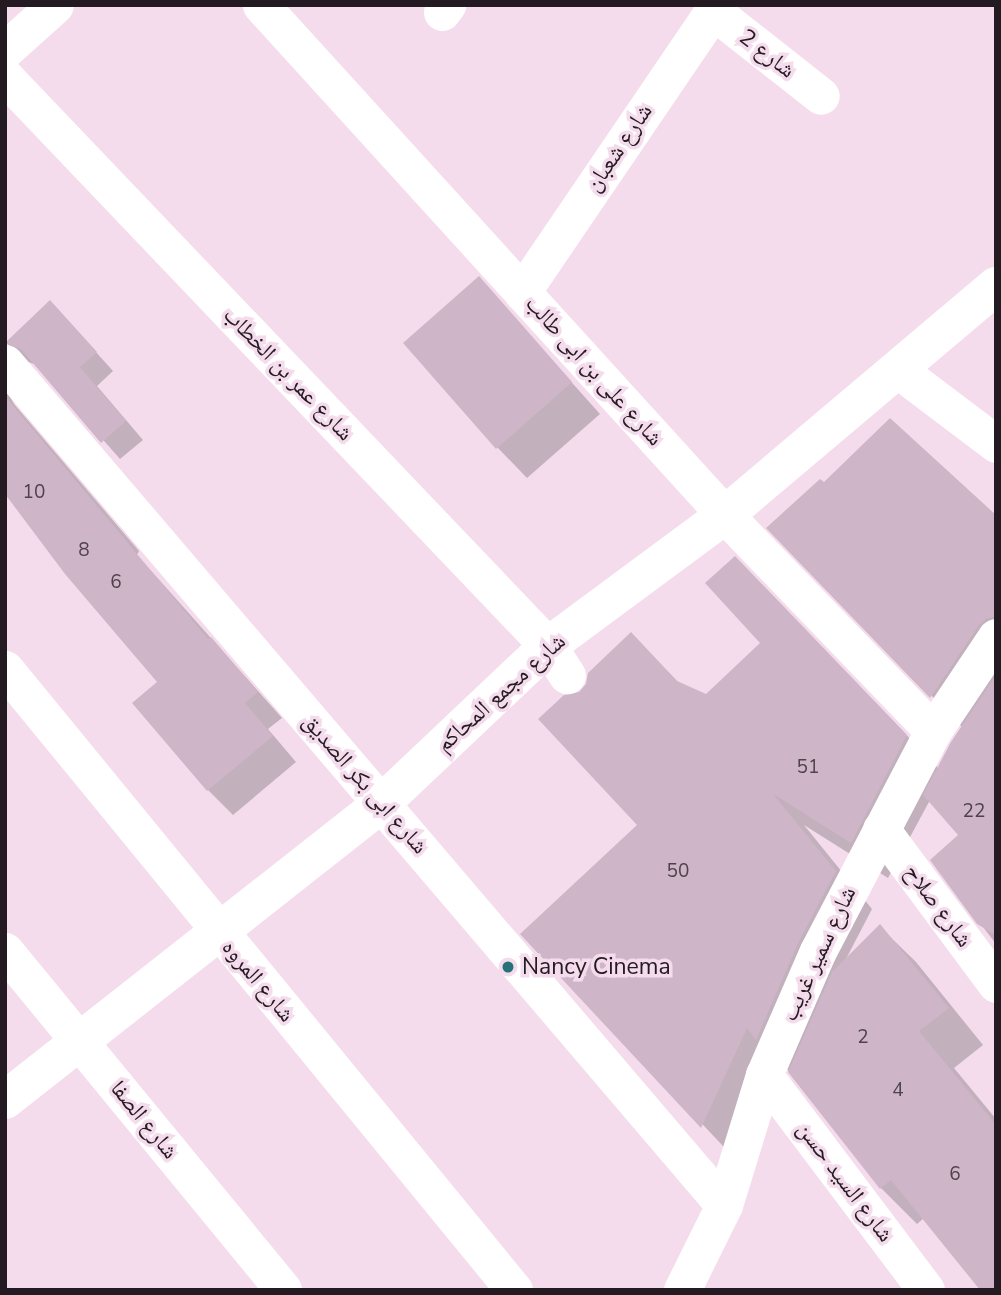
<!DOCTYPE html>
<html>
<head>
<meta charset="utf-8">
<style>
	body { margin:0 }
	#map { position:relative; width:1001px; height:1295px; overflow:hidden; background:#f4dced; font-family:"Nunito Sans","Noto Naskh Arabic",sans-serif }
	div>[style] { position:absolute }
	.shadow>* { inset:0; background:#0003 }
	.building>* { inset:0; background:#ceb6c8 }
	.minor>* { height:37px; margin:-18.5px; padding:0 18.5px; transform-origin:18.5px; border-radius:18.5px; background:#fff }
	.tertiary>* { height:38px; margin:-19px; padding:0 19px; transform-origin:19px; border-radius:19px; background:#fff }
	.dots>* { width:19px; height:19px; translate:-50% -50%; box-sizing:border-box; border:4px solid #f4dced; border-radius:50% }
	span { translate:-50% -50%; white-space:nowrap; text-align:center; line-height:1.15; -webkit-text-stroke:7px #f4dced; paint-order:stroke }
	.number-label { font-size:19px; color:#4e424c }
	.number-label span { -webkit-text-stroke-width:0 }
	.street-label { font-size:23px; color:#241b22 }
	.poi-label { font-size:23px; color:#241b22 }
	.left { translate:0 -50%; text-align:left }
	.frame { position:absolute; inset:0; border:7px solid #241b22; pointer-events:none }
</style>
</head>
<body>
<div id="map">
	<div class="shadow">
		<div style="clip-path:polygon(479px 279px,600px 414px,527px 478px,497px 447px)"></div>
		<div style="clip-path:polygon(68px 321px,113px 371px,97px 386px,143px 440px,120px 459px,37px 365px,23px 360px,6px 342px)"></div>
		<div style="clip-path:polygon(5px 386px,14px 404px,139px 551px,137px 555px,282px 718px,268px 729px,296px 762px,233px 815px,208px 790px,160px 682px,5px 491px)"></div>
		<div style="clip-path:polygon(996px 517px,996px 944px,932px 860px,960px 835px,930px 800px,888px 878px,804px 825px,872px 909px,846px 959px,880px 927px,916px 962px,983px 1045px,954px 1068px,996px 1119px,996px 1290px,924px 1218px,917px 1224px,881px 1188px,784px 1065px,739px 1163px,523px 934px,639px 825px,580px 694px,631px 634px,681px 685px,706px 696px,762px 643px,772px 595px,939px 769px,963px 728px,769px 528px)"></div>
	</div>
	<div class="building">
		<div style="clip-path:polygon(479px 276px,572px 382px,496px 449px,403px 343px)"></div>
		<div style="clip-path:polygon(50px 300px,97px 352px,80px 367px,126px 421px,101px 443px,21px 349px,5px 343px)"></div>
		<div style="clip-path:polygon(5px 396px,208px 639px,211px 637px,258px 692px,245px 703px,273px 736px,207px 791px,132px 703px,157px 682px,65px 574px,5px 494px)"></div>
		<div style="clip-path:polygon(890px 418px,996px 515px,996px 616px,986px 619px,979px 625px,930px 698px,766px 528px,820px 479px,824px 482px)"></div>
		<div style="clip-path:polygon(735px 556px,907px 735px,851px 843px,772px 793px,836px 871px,799px 941px,756px 1040px,747px 1028px,701px 1128px,520px 934px,637px 825px,538px 719px,564px 695px,579px 692px,586px 684px,588px 673px,631px 632px,677px 681px,706px 694px,760px 643px,705px 583px)"></div>
		<div style="clip-path:polygon(996px 675px,996px 935px,977px 924px,930px 860px,958px 835px,923px 795px,951px 742px)"></div>
		<div style="clip-path:polygon(880px 924px,949px 1008px,919px 1031px,996px 1125px,996px 1290px,980px 1290px,891px 1180px,880px 1189px,788px 1072px,832px 972px)"></div>
	</div>
	<div class="minor">
		<div style="left:261px;top:5px;width:689px;rotate:47.7deg"></div>
		<div style="left:725px;top:515px;width:300px;rotate:46.1deg"></div>
		<div style="left:713px;top:11px;width:137px;rotate:38.2deg"></div>
		<div style="left:442px;top:12px;width:9px;rotate:-54deg"></div>
		<div style="left:5px;top:50px;width:67px;rotate:-42deg"></div>
		<div style="left:5px;top:77px;width:787px;rotate:46.34deg"></div>
		<div style="left:548px;top:646px;width:35px;rotate:57deg"></div>
		<div style="left:522px;top:292px;width:347px;rotate:-55.8deg"></div>
		<div style="left:5px;top:363px;width:1107px;rotate:49.51deg"></div>
		<div style="left:897px;top:369px;width:124px;rotate:37.1deg"></div>
		<div style="left:5px;top:669px;width:803px;rotate:50.66deg"></div>
		<div style="left:881px;top:829px;width:193px;rotate:53.4deg"></div>
		<div style="left:5px;top:951px;width:438px;rotate:50.6deg"></div>
		<div style="left:764px;top:1075px;width:269px;rotate:53deg"></div>
		<div style="left:682px;top:1290px;width:95px;rotate:-63.7deg"></div>
		<div style="left:724px;top:1205px;width:136px;rotate:-72.9deg"></div>
		<div style="left:764px;top:1075px;width:135px;rotate:-66.5deg"></div>
		<div style="left:818px;top:951px;width:248px;rotate:-62.4deg"></div>
		<div style="left:933px;top:731px;width:113px;rotate:-56.2deg"></div>
	</div>
	<div class="tertiary">
		<div style="left:5px;top:1100px;width:480px;rotate:-38.2deg"></div>
		<div style="left:382px;top:803px;width:228px;rotate:-43.4deg"></div>
		<div style="left:548px;top:646px;width:220px;rotate:-36.5deg"></div>
		<div style="left:725px;top:515px;width:355px;rotate:-40.2deg"></div>
	</div>
	<div class="dots">
		<div style="left:508px;top:967px;background:#277276"></div>
	</div>
	<div class="number-label">
		<span style="left:34px;top:493px">10</span>
		<span style="left:84px;top:551px">8</span>
		<span style="left:116px;top:583px">6</span>
		<span style="left:808px;top:768px">51</span>
		<span style="left:974px;top:812px">22</span>
		<span style="left:678px;top:872px">50</span>
		<span style="left:863px;top:1038px">2</span>
		<span style="left:898px;top:1091px">4</span>
		<span style="left:955px;top:1175px">6</span>
	</div>
	<div class="street-label">
		<span style="left:767px;top:54px;rotate:38deg">شارع 2</span>
		<span style="left:619px;top:148px;rotate:-56deg">شارع شعبان</span>
		<span style="left:594px;top:371px;rotate:48deg">شارع على بن ابى طالب</span>
		<span style="left:288px;top:374px;rotate:46deg">شارع عمر بن الخطاب</span>
		<span style="left:501px;top:693px;rotate:-42deg">شارع مجمع المحاكم</span>
		<span style="left:365px;top:784px;rotate:49deg">شارع ابى بكر الصديق</span>
		<span style="left:938px;top:906px;rotate:53deg">شارع صلاح</span>
		<span style="left:819px;top:954px;rotate:-65deg">شارع سمير غريب</span>
		<span style="left:258px;top:981px;rotate:50deg">شارع المروه</span>
		<span style="left:144px;top:1120px;rotate:51deg">شارع الصفا</span>
		<span style="left:845px;top:1182px;rotate:53deg">شارع السيد حسن</span>
	</div>
	<div class="poi-label">
		<span class="left" style="left:522px;top:967px">Nancy Cinema</span>
	</div>
	<div class="frame"></div>
</div>
</body>
</html>
